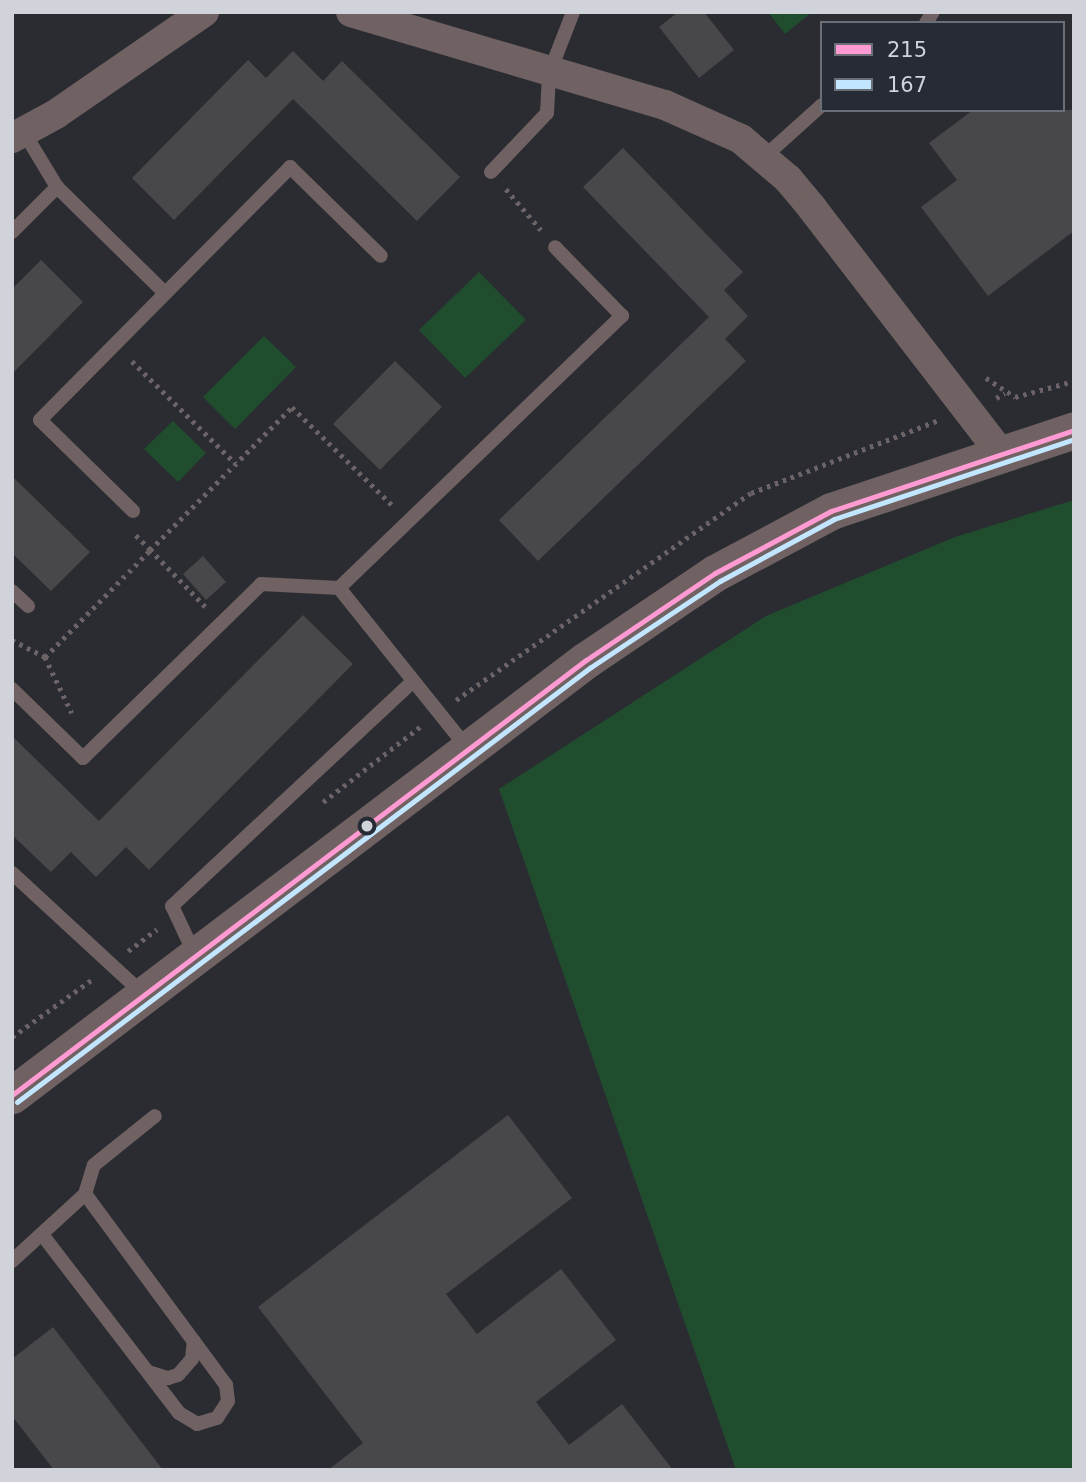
<!DOCTYPE html>
<html>
<head>
<meta charset="utf-8">
<style>
	body { margin:0 }
	#map { position:relative; width:1086px; height:1482px; overflow:hidden; background:#2a2c32; font-family:"DejaVu Sans",sans-serif }
	div>[style] { position:absolute }
	.green>* { inset:0; background:#204d2e }
	.building>* { inset:0; background:#48474a }
	.path>* { height:4.5px; margin-top:-2.25px; transform-origin:0; background:repeating-linear-gradient(90deg,#6b6365 0 3.5px,transparent 0 8.5px) }
	.service>* { height:14px; margin:-7px; padding:0 7px; transform-origin:7px; border-radius:7px; background:#706262 }
	.minor>* { height:30px; margin:-15px; padding:0 15px; transform-origin:15px; border-radius:15px; background:#706262 }
	.tertiary>* { height:37px; margin:-18.5px; padding:0 18.5px; transform-origin:18.5px; border-radius:18.5px; background:#706262 }
	.bus-1>* { height:5px; margin:-2.5px; padding:0 2.5px; transform-origin:2.5px; border-radius:2.5px; background:#ff9ad2 }
	.bus-2>* { height:5px; margin:-2.5px; padding:0 2.5px; transform-origin:2.5px; border-radius:2.5px; background:#c2e6ff }
	.dots>* { width:19px; height:19px; translate:-50% -50%; box-sizing:border-box; border:4px solid #262b35; border-radius:50% }
	span { translate:-50% -50%; white-space:nowrap; text-align:center; line-height:1.15; -webkit-text-stroke:5px #262b35; paint-order:stroke }
	.frame { position:absolute; inset:0; border:14px solid #d0d4da; pointer-events:none }
	.legend { position:absolute; left:820px; top:21px; width:245px; height:91px; box-sizing:border-box; background:#262b35; border:2px solid #6a6f77; margin:0; padding:9px 12px; list-style:none; font-size:21px; color:#d0d4da }
	.legend li { display:flex; align-items:center; gap:14px; height:35px }
	.legend b { width:35px; border:2px solid #6a6f77 }
</style>
</head>
<body>
<div id="map">
	<div class="green">
		<div style="clip-path:polygon(768px 12px,812px 12px,785px 34px)"></div>
		<div style="clip-path:polygon(479px 272px,526px 320px,465px 378px,419px 330px)"></div>
		<div style="clip-path:polygon(264px 336px,296px 367px,235px 429px,203px 397px)"></div>
		<div style="clip-path:polygon(173px 421px,206px 453px,178px 482px,144px 449px)"></div>
		<div style="clip-path:polygon(1074px 500px,1074px 1470px,736px 1470px,499px 789px,766px 616px,955px 537px)"></div>
	</div>
	<div class="building">
		<div style="clip-path:polygon(678px 12px,704px 12px,734px 50px,699px 78px,659px 27px)"></div>
		<div style="clip-path:polygon(293px 51px,323px 81px,342px 61px,460px 177px,417px 221px,293px 99px,174px 220px,132px 178px,248px 60px,266px 78px)"></div>
		<div style="clip-path:polygon(973px 110px,1074px 110px,1074px 231px,988px 296px,921px 207px,957px 180px,929px 143px)"></div>
		<div style="clip-path:polygon(623px 148px,743px 272px,724px 290px,748px 316px,725px 339px,746px 361px,538px 561px,499px 520px,709px 317px,583px 187px)"></div>
		<div style="clip-path:polygon(41px 260px,83px 302px,12px 374px,12px 289px)"></div>
		<div style="clip-path:polygon(395px 361px,442px 407px,380px 470px,333px 424px)"></div>
		<div style="clip-path:polygon(12px 476px,90px 552px,51px 591px,12px 553px)"></div>
		<div style="clip-path:polygon(203px 556px,226px 582px,206px 600px,183px 574px)"></div>
		<div style="clip-path:polygon(303px 615px,353px 664px,149px 870px,126px 847px,96px 877px,71px 852px,51px 872px,12px 835px,12px 736px,99px 821px)"></div>
		<div style="clip-path:polygon(508px 1115px,572px 1198px,446px 1294px,477px 1334px,561px 1269px,616px 1340px,536px 1402px,569px 1445px,622px 1404px,673px 1470px,328px 1470px,363px 1443px,258px 1307px)"></div>
		<div style="clip-path:polygon(53px 1327px,163px 1470px,54px 1470px,12px 1416px,12px 1359px)"></div>
	</div>
	<div class="path">
		<div style="left:506px;top:189px;width:54px;rotate:49.5deg"></div>
		<div style="left:132px;top:361px;width:146px;rotate:44.7deg"></div>
		<div style="left:986px;top:378px;width:35px;rotate:33deg"></div>
		<div style="left:1015px;top:397px;width:61px;rotate:-15.2deg"></div>
		<div style="left:996px;top:398px;width:10px;rotate:-29deg"></div>
		<div style="left:205px;top:607px;width:79px;rotate:-134deg"></div>
		<div style="left:150px;top:550px;width:202px;rotate:-45.2deg"></div>
		<div style="left:292px;top:407px;width:141px;rotate:44.4deg"></div>
		<div style="left:12px;top:640px;width:37px;rotate:27deg"></div>
		<div style="left:45px;top:657px;width:62px;rotate:64.3deg"></div>
		<div style="left:45px;top:657px;width:150px;rotate:-45.5deg"></div>
		<div style="left:150px;top:550px;width:24px;rotate:-135deg"></div>
		<div style="left:456px;top:700px;width:360px;rotate:-35.1deg"></div>
		<div style="left:751px;top:493px;width:202px;rotate:-21.2deg"></div>
		<div style="left:323px;top:802px;width:124px;rotate:-37.8deg"></div>
		<div style="left:128px;top:951px;width:36px;rotate:-37deg"></div>
		<div style="left:12px;top:1037px;width:101px;rotate:-35.7deg"></div>
	</div>
	<div class="service">
		<div style="left:926px;top:23px;width:13px;rotate:-58deg"></div>
		<div style="left:25px;top:134px;width:62px;rotate:58.9deg"></div>
		<div style="left:57px;top:187px;width:151px;rotate:44.5deg"></div>
		<div style="left:764px;top:157px;width:78px;rotate:-41.9deg"></div>
		<div style="left:491px;top:172px;width:81px;rotate:-46.5deg"></div>
		<div style="left:547px;top:113px;width:39px;rotate:-87deg"></div>
		<div style="left:549px;top:74px;width:66px;rotate:-68.8deg"></div>
		<div style="left:12px;top:232px;width:64px;rotate:-45deg"></div>
		<div style="left:133px;top:511px;width:130px;rotate:-135.6deg"></div>
		<div style="left:40px;top:420px;width:356px;rotate:-45.3deg"></div>
		<div style="left:290px;top:167px;width:127px;rotate:44.4deg"></div>
		<div style="left:339px;top:588px;width:205px;rotate:51.3deg"></div>
		<div style="left:12px;top:591px;width:22px;rotate:43deg"></div>
		<div style="left:12px;top:689px;width:99px;rotate:44.2deg"></div>
		<div style="left:83px;top:758px;width:249px;rotate:-44.3deg"></div>
		<div style="left:261px;top:584px;width:78px;rotate:2.9deg"></div>
		<div style="left:339px;top:588px;width:393px;rotate:-43.9deg"></div>
		<div style="left:622px;top:316px;width:96px;rotate:-134.2deg"></div>
		<div style="left:12px;top:873px;width:178px;rotate:42.7deg"></div>
		<div style="left:195px;top:955px;width:54px;rotate:-115.1deg"></div>
		<div style="left:172px;top:906px;width:330px;rotate:-43deg"></div>
		<div style="left:44px;top:1237px;width:222px;rotate:52.5deg"></div>
		<div style="left:179px;top:1413px;width:21px;rotate:31deg"></div>
		<div style="left:197px;top:1424px;width:21px;rotate:-17deg"></div>
		<div style="left:217px;top:1418px;width:20px;rotate:-57deg"></div>
		<div style="left:228px;top:1401px;width:16px;rotate:-97deg"></div>
		<div style="left:226px;top:1385px;width:237px;rotate:-126.4deg"></div>
		<div style="left:12px;top:1261px;width:99px;rotate:-42.5deg"></div>
		<div style="left:85px;top:1194px;width:30px;rotate:-73deg"></div>
		<div style="left:94px;top:1165px;width:78px;rotate:-38.8deg"></div>
		<div style="left:148px;top:1372px;width:21px;rotate:17deg"></div>
		<div style="left:168px;top:1378px;width:10px;rotate:-17deg"></div>
		<div style="left:178px;top:1375px;width:21px;rotate:-49deg"></div>
		<div style="left:192px;top:1359px;width:18px;rotate:-84deg"></div>
	</div>
	<div class="minor">
		<div style="left:351px;top:12px;width:327px;rotate:16.5deg"></div>
		<div style="left:665px;top:105px;width:83px;rotate:24.1deg"></div>
		<div style="left:741px;top:139px;width:62px;rotate:40.4deg"></div>
		<div style="left:788px;top:179px;width:38px;rotate:50deg"></div>
		<div style="left:812px;top:208px;width:309px;rotate:52.4deg"></div>
		<div style="left:12px;top:138px;width:50px;rotate:-28.6deg"></div>
		<div style="left:56px;top:114px;width:180px;rotate:-34.6deg"></div>
	</div>
	<div class="tertiary">
		<div style="left:12px;top:1095px;width:720px;rotate:-37.16deg"></div>
		<div style="left:586px;top:660px;width:156px;rotate:-34deg"></div>
		<div style="left:715px;top:573px;width:132px;rotate:-28.1deg"></div>
		<div style="left:831px;top:511px;width:256px;rotate:-18.4deg"></div>
	</div>
	<div class="bus-1">
		<div style="left:12px;top:1095px;width:720px;rotate:-37.16deg"></div>
		<div style="left:586px;top:660px;width:156px;rotate:-34deg"></div>
		<div style="left:715px;top:573px;width:132px;rotate:-28.1deg"></div>
		<div style="left:831px;top:511px;width:256px;rotate:-18.4deg"></div>
	</div>
	<div class="bus-2">
		<div style="left:17px;top:1102px;width:720px;rotate:-37.16deg"></div>
		<div style="left:591px;top:667px;width:155px;rotate:-33.7deg"></div>
		<div style="left:720px;top:581px;width:130px;rotate:-28.5deg"></div>
		<div style="left:834px;top:519px;width:253px;rotate:-18.4deg"></div>
	</div>
	<div class="dots">
		<div style="left:367px;top:826px;background:#d0d4da"></div>
	</div>
	<div class="frame"></div>
	<ul class="legend">
	<li><b style="height:9px;background:#ff9ad2"></b>215</li>
	<li><b style="height:9px;background:#c2e6ff"></b>167</li>
	</ul>
</div>
</body>
</html>
